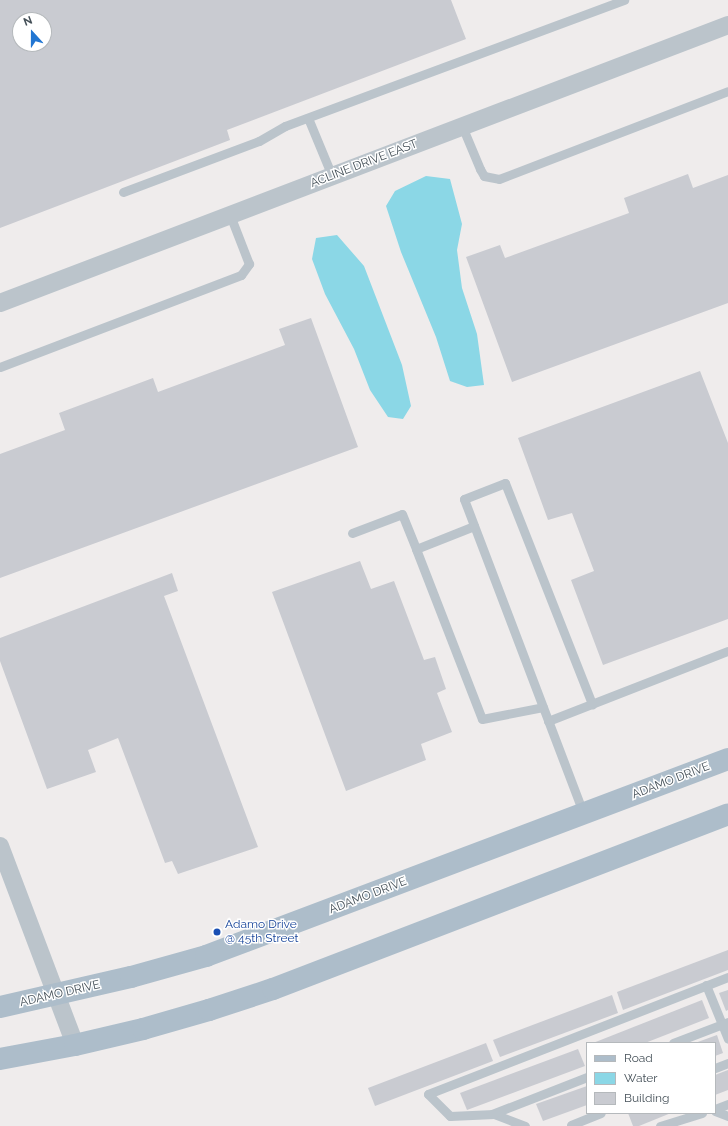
<!DOCTYPE html>
<html>
<head>
<meta charset="utf-8">
<style>
	body { margin:0 }
	#map { position:relative; width:728px; height:1126px; overflow:hidden; background:#efecec; font-family:Raleway,sans-serif }
	div>[style] { position:absolute }
	.water>* { inset:0; background:#8bd7e6 }
	.building>* { inset:0; background:#c9cbd1 }
	.lane>* { height:9px; margin:-4.5px; padding:0 4.5px; transform-origin:4.5px; border-radius:4.5px; background:#bbc4cb }
	.street>* { height:18px; margin:-9px; padding:0 9px; transform-origin:9px; border-radius:9px; background:#bbc4cb }
	.primary>* { height:22px; margin:-11px; padding:0 11px; transform-origin:11px; border-radius:11px; background:#adbdca }
	.dots>* { width:11px; height:11px; translate:-50% -50%; box-sizing:border-box; border:2px solid #fff; border-radius:50% }
	span { translate:-50% -50%; white-space:nowrap; text-align:center; line-height:1.15; -webkit-text-stroke:3px #fff; paint-order:stroke }
	.street-label { font-size:12px; color:#455058 }
	.transit-label { font-size:12px; color:#164399 }
	.left { translate:0 -50%; text-align:left }
	.legend { position:absolute; left:586px; top:1042px; width:130px; height:72px; box-sizing:border-box; background:#fff; border:1px solid #b5b9bc; margin:0; padding:5px 7px; list-style:none; font-size:12px; color:#455058 }
	.legend li { display:flex; align-items:center; gap:8px; height:20px }
	.legend b { width:20px; border:1px solid #b5b9bc }
	.north { position:absolute; left:12px; top:12px; width:40px; height:40px; box-sizing:border-box; background:#fff; border:1px solid #b5b9bc; border-radius:50%; rotate:339deg; font-size:11px; font-weight:700; line-height:16px; text-align:center; color:#455058 }
	.north::after { content:''; display:block; margin:auto; width:14px; height:18px; background:#2276d2; clip-path:polygon(50% 0,100% 100%,50% 72%,0 100%) }
</style>
</head>
<body>
<div id="map">
	<div class="water">
		<div style="clip-path:polygon(426px 176px,450px 179px,462px 224px,457px 250px,462px 288px,477px 334px,484px 385px,467px 387px,450px 381px,436px 337px,401px 252px,386px 206px,395px 191px)"></div>
		<div style="clip-path:polygon(337px 235px,364px 266px,402px 365px,411px 406px,403px 419px,388px 417px,370px 390px,354px 349px,325px 294px,312px 259px,316px 238px)"></div>
	</div>
	<div class="building">
		<div style="clip-path:polygon(evenodd,0 0,451px 0,466px 39px,227px 130px,230px 140px,0 228px,0 0,20px 20px,44px 20px,44px 44px,20px 44px,20px 20px)"></div>
		<div style="clip-path:polygon(688px 174px,693px 188px,728px 175px,728px 303px,512px 382px,466px 257px,500px 245px,505px 258px,629px 213px,624px 198px)"></div>
		<div style="clip-path:polygon(311px 318px,358px 447px,0 578px,0 454px,65px 430px,59px 413px,153px 378px,158px 392px,285px 345px,279px 329px)"></div>
		<div style="clip-path:polygon(700px 371px,728px 443px,728px 619px,603px 665px,571px 580px,594px 571px,572px 513px,548px 520px,518px 438px)"></div>
		<div style="clip-path:polygon(360px 561px,371px 589px,394px 581px,424px 660px,435px 657px,446px 689px,437px 693px,452px 732px,421px 744px,426px 760px,346px 791px,272px 592px)"></div>
		<div style="clip-path:polygon(172px 573px,178px 591px,164px 596px,258px 847px,178px 874px,172px 861px,165px 863px,118px 738px,88px 750px,96px 772px,47px 789px,0 661px,0 638px)"></div>
		<div style="clip-path:polygon(728px 950px,728px 970px,623px 1010px,617px 992px)"></div>
		<div style="clip-path:polygon(728px 990px,728px 1010px,726px 1011px,719px 993px)"></div>
		<div style="clip-path:polygon(612px 995px,618px 1013px,500px 1057px,493px 1040px)"></div>
		<div style="clip-path:polygon(702px 1000px,709px 1018px,645px 1043px,593px 1043px)"></div>
		<div style="clip-path:polygon(717px 1035px,723px 1053px,715px 1056px,715px 1043px,695px 1043px)"></div>
		<div style="clip-path:polygon(486px 1043px,493px 1061px,375px 1106px,368px 1088px)"></div>
		<div style="clip-path:polygon(578px 1049px,585px 1066px,467px 1110px,460px 1093px)"></div>
		<div style="clip-path:polygon(728px 1070px,728px 1090px,715px 1095px,715px 1075px)"></div>
		<div style="clip-path:polygon(587px 1086px,587px 1105px,543px 1121px,536px 1104px)"></div>
		<div style="clip-path:polygon(628px 1113px,671px 1113px,639px 1126px,633px 1126px)"></div>
	</div>
	<div class="lane">
		<div style="left:308px;top:118px;width:63px;rotate:67.5deg"></div>
		<div style="left:462px;top:126px;width:47px;rotate:67.3deg"></div>
		<div style="left:480px;top:169px;width:8px;rotate:60deg"></div>
		<div style="left:484px;top:176px;width:15px;rotate:11deg"></div>
		<div style="left:499px;top:179px;width:245px;rotate:-21deg"></div>
		<div style="left:123px;top:192px;width:145px;rotate:-20.6deg"></div>
		<div style="left:259px;top:141px;width:30px;rotate:-30deg"></div>
		<div style="left:285px;top:126px;width:362px;rotate:-20.4deg"></div>
		<div style="left:0;top:367px;width:258px;rotate:-20.9deg"></div>
		<div style="left:241px;top:275px;width:14px;rotate:-54deg"></div>
		<div style="left:249px;top:264px;width:53px;rotate:-111.2deg"></div>
		<div style="left:474px;top:526px;width:62px;rotate:158.4deg"></div>
		<div style="left:416px;top:549px;width:182px;rotate:68.8deg"></div>
		<div style="left:482px;top:719px;width:62px;rotate:-11.1deg"></div>
		<div style="left:352px;top:533px;width:53px;rotate:-20.8deg"></div>
		<div style="left:402px;top:514px;width:38px;rotate:68deg"></div>
		<div style="left:548px;top:721px;width:193px;rotate:-21.3deg"></div>
		<div style="left:584px;top:815px;width:338px;rotate:-110.8deg"></div>
		<div style="left:464px;top:499px;width:44px;rotate:-21.3deg"></div>
		<div style="left:505px;top:483px;width:238px;rotate:68.5deg"></div>
		<div style="left:706px;top:985px;width:58px;rotate:67.8deg"></div>
		<div style="left:673px;top:1043px;width:59px;rotate:-20.9deg"></div>
		<div style="left:715px;top:1068px;width:14px;rotate:-21deg"></div>
		<div style="left:715px;top:1109px;width:14px;rotate:-21deg"></div>
		<div style="left:715px;top:1111px;width:14px;rotate:21deg"></div>
		<div style="left:492px;top:1114px;width:102px;rotate:-21.3deg"></div>
		<div style="left:571px;top:1125px;width:32px;rotate:-22deg"></div>
		<div style="left:525px;top:1126px;width:33px;rotate:-159deg"></div>
		<div style="left:494px;top:1114px;width:44px;rotate:177.4deg"></div>
		<div style="left:450px;top:1116px;width:31px;rotate:-135deg"></div>
		<div style="left:428px;top:1094px;width:322px;rotate:-21.3deg"></div>
		<div style="left:660px;top:1126px;width:44px;rotate:-17.2deg"></div>
	</div>
	<div class="street">
		<div style="left:0;top:303px;width:779px;rotate:-20.9deg"></div>
		<div style="left:0;top:846px;width:213px;rotate:69.3deg"></div>
	</div>
	<div class="primary">
		<div style="left:0;top:1007px;width:134px;rotate:-12.9deg"></div>
		<div style="left:131px;top:977px;width:78px;rotate:-15.6deg"></div>
		<div style="left:206px;top:956px;width:558px;rotate:-20.68deg"></div>
		<div style="left:0;top:1059px;width:76px;rotate:-10.6deg"></div>
		<div style="left:75px;top:1045px;width:70px;rotate:-13.2deg"></div>
		<div style="left:143px;top:1029px;width:69px;rotate:-16.1deg"></div>
		<div style="left:209px;top:1010px;width:67px;rotate:-18.2deg"></div>
		<div style="left:273px;top:989px;width:487px;rotate:-21deg"></div>
	</div>
	<div class="dots">
		<div style="left:217px;top:932px;background:#1a4fb4"></div>
	</div>
	<div class="street-label">
		<span style="left:364px;top:164px;rotate:-21deg">ACLINE DRIVE EAST</span>
		<span style="left:671px;top:781px;rotate:-21deg">ADAMO DRIVE</span>
		<span style="left:368px;top:896px;rotate:-21deg">ADAMO DRIVE</span>
		<span style="left:60px;top:994px;rotate:-13deg">ADAMO DRIVE</span>
	</div>
	<div class="transit-label">
		<span class="left" style="left:225px;top:932px">Adamo Drive<br>@ 45th Street</span>
	</div>
	<ul class="legend">
	<li><b style="height:5px;background:#adbdca"></b>Road</li>
	<li><b style="height:11px;background:#8bd7e6"></b>Water</li>
	<li><b style="height:11px;background:#c9cbd1"></b>Building</li>
	</ul>
	<div class="north">N</div>
</div>
</body>
</html>
